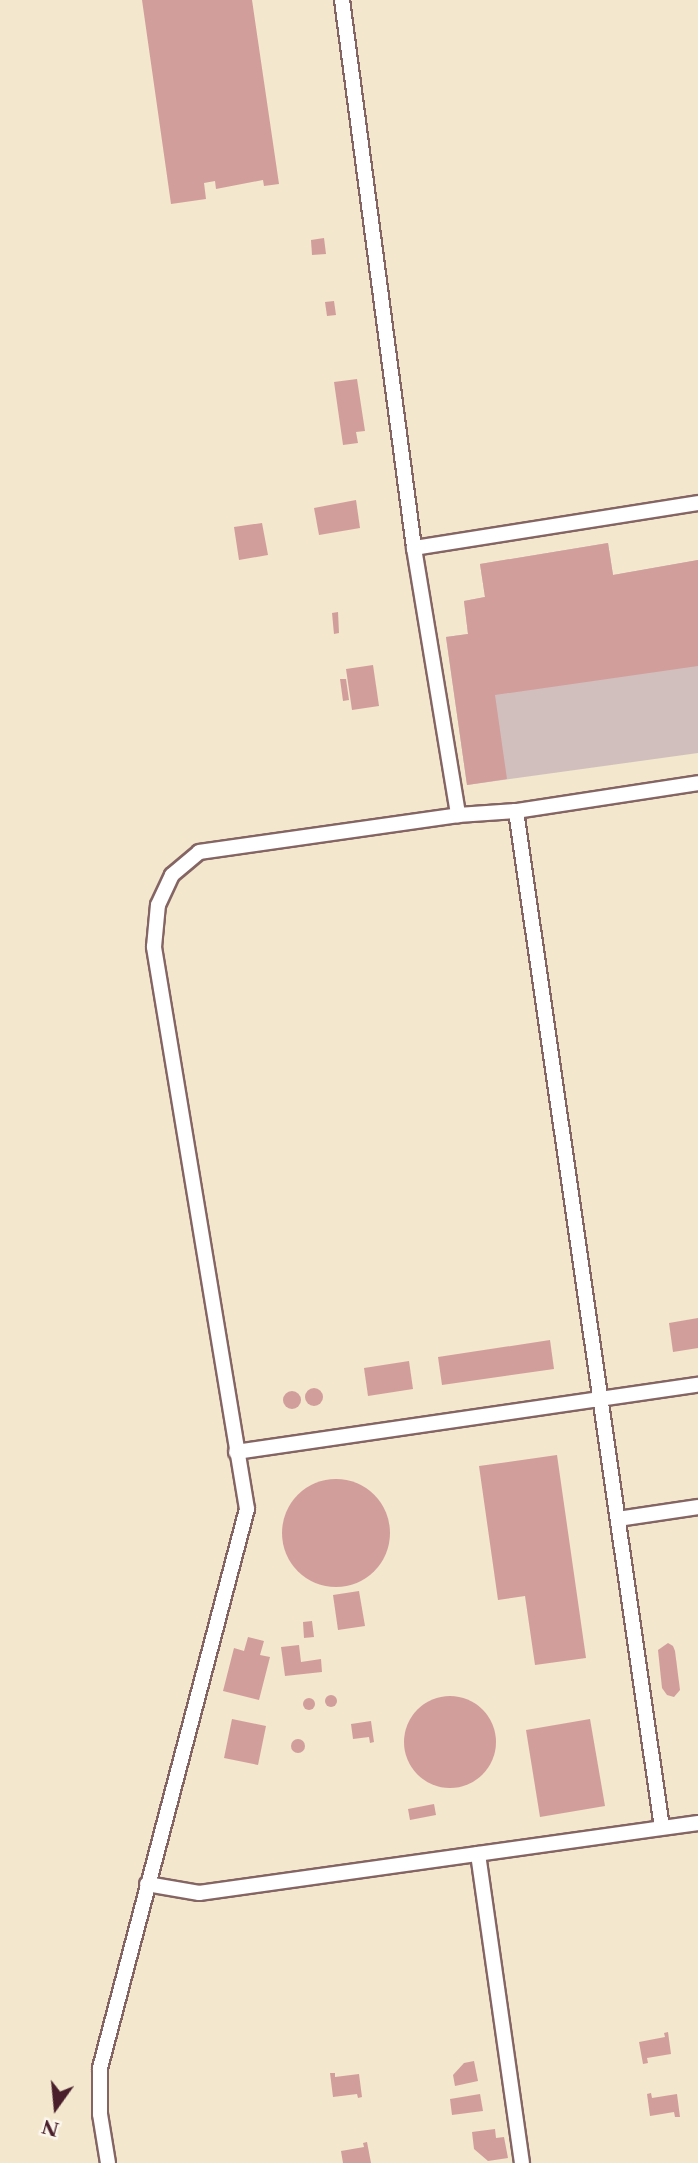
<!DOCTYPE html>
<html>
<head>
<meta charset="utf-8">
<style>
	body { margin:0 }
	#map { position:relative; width:698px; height:2163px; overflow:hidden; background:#f3e7ce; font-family:"Libre Caslon Text",serif }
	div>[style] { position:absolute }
	.industrial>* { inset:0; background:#d1bfbd }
	.building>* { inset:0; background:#d29e9b }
	.round { border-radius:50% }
	.roads { filter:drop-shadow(2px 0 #856564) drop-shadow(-2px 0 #856564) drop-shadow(0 2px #856564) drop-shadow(0 -2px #856564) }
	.service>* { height:14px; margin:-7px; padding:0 7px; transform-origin:7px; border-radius:7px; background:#fff }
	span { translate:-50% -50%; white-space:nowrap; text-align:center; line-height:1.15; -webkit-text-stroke:5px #fbf7ec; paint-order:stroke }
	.north { position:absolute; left:21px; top:2072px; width:70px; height:70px; -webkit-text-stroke:5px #fbf7ec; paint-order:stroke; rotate:195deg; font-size:19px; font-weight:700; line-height:28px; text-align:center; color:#4a1f2b }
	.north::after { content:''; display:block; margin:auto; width:24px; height:32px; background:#4a1f2b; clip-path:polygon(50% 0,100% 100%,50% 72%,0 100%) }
</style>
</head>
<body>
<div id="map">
	<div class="industrial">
		<div style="clip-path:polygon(608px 543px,613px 575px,698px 560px,698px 753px,467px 785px,446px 637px,468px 634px,464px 601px,485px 597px,480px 564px)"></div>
	</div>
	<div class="building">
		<div style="clip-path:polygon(142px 0,252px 0,279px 184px,264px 186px,263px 180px,216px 189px,215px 181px,204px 183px,206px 199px,171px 204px)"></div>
		<div style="clip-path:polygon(324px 238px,326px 254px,312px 255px,311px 240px)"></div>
		<div style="clip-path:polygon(334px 301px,336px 315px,327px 316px,325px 302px)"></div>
		<div style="clip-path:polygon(357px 379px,365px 431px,356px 432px,358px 443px,343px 445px,334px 382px)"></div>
		<div style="clip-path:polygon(356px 500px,360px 528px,319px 535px,314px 508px)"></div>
		<div style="clip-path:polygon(262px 523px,268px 555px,239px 560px,234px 527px)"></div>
		<div style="clip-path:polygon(608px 543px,613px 575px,698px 560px,698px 666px,495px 695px,507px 779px,467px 785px,446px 637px,468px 634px,464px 601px,485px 597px,480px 564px)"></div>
		<div style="clip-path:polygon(338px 612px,339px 633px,334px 634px,332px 613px)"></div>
		<div style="clip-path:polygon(373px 665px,379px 706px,352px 710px,346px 669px)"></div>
		<div style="clip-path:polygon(340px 679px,346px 679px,349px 700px,343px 701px)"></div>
		<div style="clip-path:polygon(698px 1318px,698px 1348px,673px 1352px,669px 1323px)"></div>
		<div style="clip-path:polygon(550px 1340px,554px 1369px,442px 1385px,438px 1357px)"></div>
		<div style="clip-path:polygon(409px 1361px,413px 1389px,368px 1396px,364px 1368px)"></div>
		<div class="round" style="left:305px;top:1388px;width:18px;height:18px"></div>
		<div class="round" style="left:283px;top:1391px;width:18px;height:18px"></div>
		<div style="clip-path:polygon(557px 1455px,586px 1658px,535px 1665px,525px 1596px,498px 1600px,479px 1466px)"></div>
		<div class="round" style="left:282px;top:1479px;width:108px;height:108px"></div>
		<div style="clip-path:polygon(359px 1591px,365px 1626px,338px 1630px,333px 1595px)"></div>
		<div style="clip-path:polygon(312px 1621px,314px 1637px,304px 1638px,303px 1622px)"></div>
		<div style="clip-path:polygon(248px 1637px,264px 1641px,260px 1655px,270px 1657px,259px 1700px,223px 1691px,234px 1648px,244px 1651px)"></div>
		<div style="clip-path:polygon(668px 1643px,673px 1646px,675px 1651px,680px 1690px,674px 1697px,667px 1695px,662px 1688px,658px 1650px)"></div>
		<div style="clip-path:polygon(299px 1645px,301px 1662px,321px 1659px,322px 1672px,285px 1676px,281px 1647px)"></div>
		<div class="round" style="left:325px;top:1695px;width:12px;height:12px"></div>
		<div class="round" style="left:404px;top:1696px;width:92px;height:92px"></div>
		<div class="round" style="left:303px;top:1698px;width:12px;height:12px"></div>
		<div style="clip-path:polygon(232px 1719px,266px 1726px,258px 1765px,224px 1758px)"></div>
		<div style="clip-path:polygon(590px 1719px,605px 1806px,540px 1817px,526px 1730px)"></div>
		<div style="clip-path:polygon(371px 1721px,374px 1742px,370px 1743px,369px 1737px,353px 1739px,351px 1724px)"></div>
		<div class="round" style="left:291px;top:1739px;width:14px;height:14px"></div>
		<div style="clip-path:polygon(434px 1804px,436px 1815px,410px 1820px,408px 1809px)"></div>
		<div style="clip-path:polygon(668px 2032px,671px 2054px,647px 2058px,648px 2063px,643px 2064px,639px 2042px,665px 2037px,664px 2033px)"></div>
		<div style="clip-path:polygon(474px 2061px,478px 2081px,455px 2086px,453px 2075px,464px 2063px)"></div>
		<div style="clip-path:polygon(330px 2073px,335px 2073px,335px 2077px,359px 2074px,362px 2097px,358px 2098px,357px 2094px,333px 2097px)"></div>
		<div style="clip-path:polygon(651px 2093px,652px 2098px,677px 2094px,680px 2117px,675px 2117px,674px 2112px,650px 2116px,647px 2094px)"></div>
		<div style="clip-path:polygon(480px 2094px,483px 2111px,452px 2115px,450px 2099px)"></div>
		<div style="clip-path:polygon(495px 2129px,496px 2138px,504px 2137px,508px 2158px,488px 2161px,474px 2149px,472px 2132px)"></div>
		<div style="clip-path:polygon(367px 2142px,371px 2163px,343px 2163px,341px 2151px,364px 2147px,363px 2143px)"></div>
	</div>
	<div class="roads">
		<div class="service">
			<div style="left:342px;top:0;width:553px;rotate:82.51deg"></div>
			<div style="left:414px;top:548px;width:271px;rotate:80.6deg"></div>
			<div style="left:414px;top:548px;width:288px;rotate:-9deg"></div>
			<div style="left:516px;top:811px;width:1027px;rotate:81.83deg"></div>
			<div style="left:236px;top:1452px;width:467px;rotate:-8.3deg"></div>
			<div style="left:618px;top:1519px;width:81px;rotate:-8.5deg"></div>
			<div style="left:478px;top:1854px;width:312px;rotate:81.9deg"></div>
			<div style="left:147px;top:1884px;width:53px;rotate:9.8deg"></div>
			<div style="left:199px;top:1893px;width:504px;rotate:-7.99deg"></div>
			<div style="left:108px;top:2163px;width:50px;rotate:-99.3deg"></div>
			<div style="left:100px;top:2114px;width:46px;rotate:-90deg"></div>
			<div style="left:100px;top:2068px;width:578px;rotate:-75.27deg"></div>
			<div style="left:247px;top:1509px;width:570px;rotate:-99.4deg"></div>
			<div style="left:154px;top:947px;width:42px;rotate:-84.6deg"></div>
			<div style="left:158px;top:905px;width:33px;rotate:-65deg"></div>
			<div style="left:172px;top:875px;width:35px;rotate:-40deg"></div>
			<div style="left:199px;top:852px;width:262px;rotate:-8.1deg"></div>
			<div style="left:458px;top:815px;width:58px;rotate:-3.9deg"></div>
			<div style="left:516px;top:811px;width:184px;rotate:-8.7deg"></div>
		</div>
	</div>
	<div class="north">N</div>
</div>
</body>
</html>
